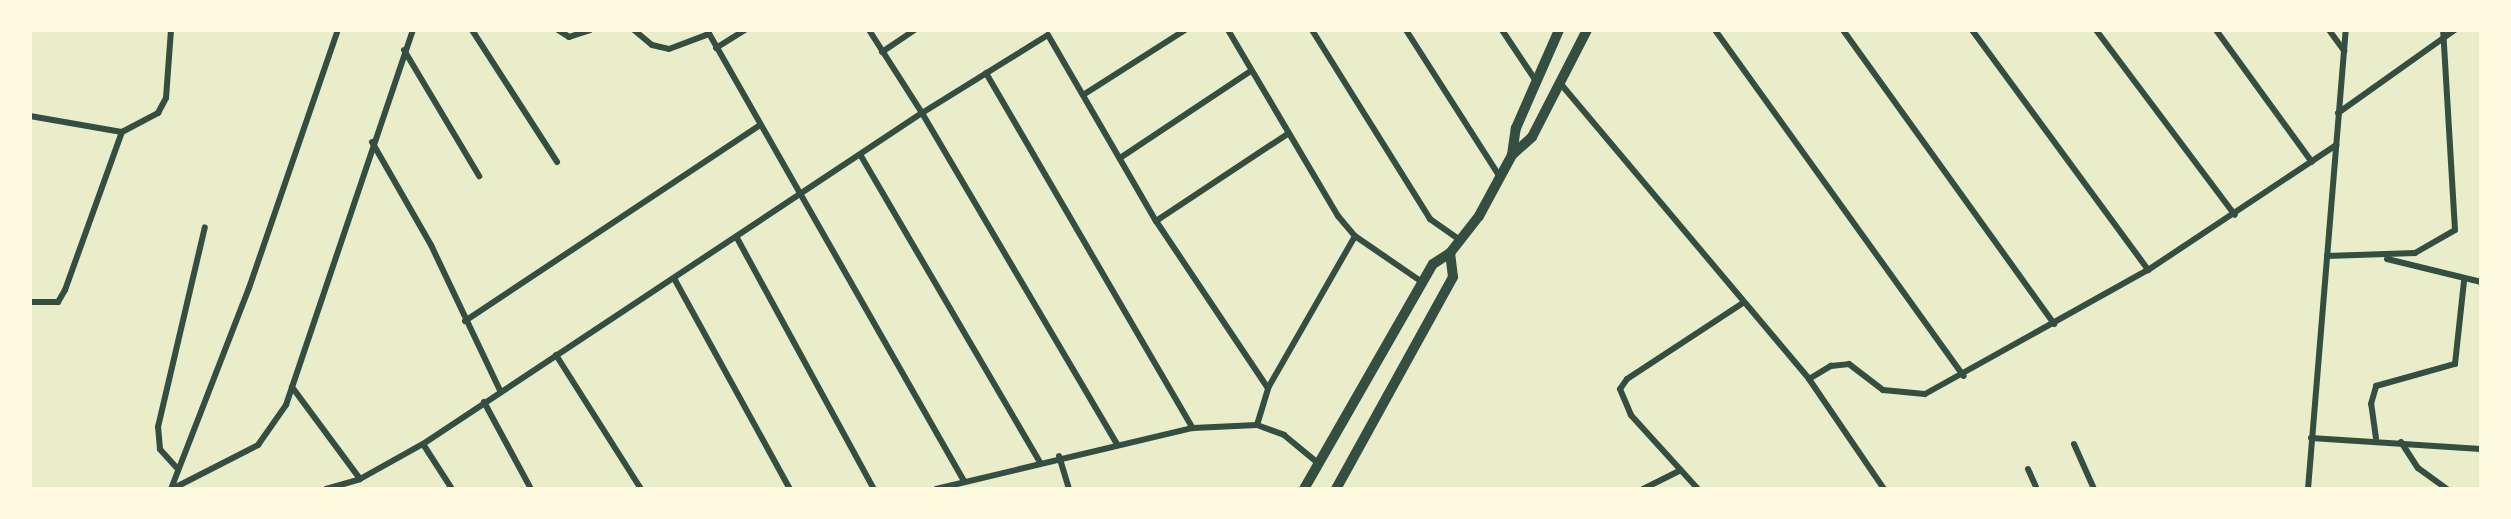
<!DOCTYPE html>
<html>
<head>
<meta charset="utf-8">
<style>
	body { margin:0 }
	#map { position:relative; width:2511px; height:519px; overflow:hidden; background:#e9edc9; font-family:Jost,sans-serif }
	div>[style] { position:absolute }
	.minor>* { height:6px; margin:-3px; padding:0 3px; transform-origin:3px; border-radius:3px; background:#344e41 }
	.tertiary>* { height:10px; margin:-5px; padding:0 5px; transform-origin:5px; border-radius:5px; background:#344e41 }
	span { translate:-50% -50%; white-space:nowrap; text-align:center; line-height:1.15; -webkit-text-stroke:4.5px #fefae0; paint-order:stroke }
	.frame { position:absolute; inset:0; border:32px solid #fefae0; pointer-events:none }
</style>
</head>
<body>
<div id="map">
	<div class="minor">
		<div style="left:472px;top:30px;width:157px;rotate:57.2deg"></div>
		<div style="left:558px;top:30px;width:13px;rotate:32deg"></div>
		<div style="left:569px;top:37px;width:22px;rotate:-18deg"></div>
		<div style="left:634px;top:30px;width:23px;rotate:40deg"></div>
		<div style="left:652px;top:45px;width:17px;rotate:13deg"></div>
		<div style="left:669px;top:49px;width:43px;rotate:-20.6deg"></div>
		<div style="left:707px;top:30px;width:519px;rotate:60.32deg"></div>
		<div style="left:869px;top:30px;width:98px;rotate:57.4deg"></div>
		<div style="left:922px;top:113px;width:148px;rotate:-31.8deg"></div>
		<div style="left:1048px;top:35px;width:215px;rotate:59.9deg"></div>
		<div style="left:1156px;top:221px;width:201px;rotate:56.2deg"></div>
		<div style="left:1228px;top:30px;width:216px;rotate:59.4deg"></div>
		<div style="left:1338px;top:216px;width:26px;rotate:50deg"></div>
		<div style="left:1355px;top:236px;width:81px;rotate:34.5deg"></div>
		<div style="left:1312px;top:30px;width:223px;rotate:58deg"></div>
		<div style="left:1430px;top:219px;width:37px;rotate:35deg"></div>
		<div style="left:1406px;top:30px;width:174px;rotate:57.4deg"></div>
		<div style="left:1502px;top:30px;width:61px;rotate:56.3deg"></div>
		<div style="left:1715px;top:30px;width:426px;rotate:54.3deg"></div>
		<div style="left:1843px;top:30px;width:362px;rotate:54.3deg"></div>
		<div style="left:1972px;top:30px;width:298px;rotate:53.7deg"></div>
		<div style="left:2096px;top:30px;width:231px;rotate:53.1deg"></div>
		<div style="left:2216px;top:30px;width:163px;rotate:54deg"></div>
		<div style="left:2329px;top:30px;width:26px;rotate:54deg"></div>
		<div style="left:716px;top:48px;width:34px;rotate:-32deg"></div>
		<div style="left:404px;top:50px;width:147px;rotate:59.2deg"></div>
		<div style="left:882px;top:52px;width:40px;rotate:-34deg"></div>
		<div style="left:986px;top:73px;width:411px;rotate:59.8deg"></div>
		<div style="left:1560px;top:83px;width:387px;rotate:49.9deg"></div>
		<div style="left:1809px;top:379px;width:133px;rotate:55.7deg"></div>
		<div style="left:1083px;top:95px;width:121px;rotate:-32.5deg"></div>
		<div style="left:2338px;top:113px;width:143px;rotate:-35.4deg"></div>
		<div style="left:30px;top:116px;width:93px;rotate:9.9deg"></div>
		<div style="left:372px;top:142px;width:119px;rotate:60.2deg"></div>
		<div style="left:431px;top:245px;width:161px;rotate:64.6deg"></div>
		<div style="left:861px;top:156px;width:353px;rotate:59.7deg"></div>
		<div style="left:1120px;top:158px;width:157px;rotate:-33.6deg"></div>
		<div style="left:1156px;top:221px;width:156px;rotate:-33.5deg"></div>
		<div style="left:737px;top:238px;width:286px;rotate:61.4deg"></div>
		<div style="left:2327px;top:256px;width:88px;rotate:-2deg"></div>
		<div style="left:2415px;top:253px;width:46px;rotate:-29.9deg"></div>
		<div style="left:2455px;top:230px;width:200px;rotate:-93.4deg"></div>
		<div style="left:2387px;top:259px;width:97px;rotate:13.7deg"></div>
		<div style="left:675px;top:280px;width:239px;rotate:61.2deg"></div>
		<div style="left:30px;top:302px;width:28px"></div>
		<div style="left:58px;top:302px;width:14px;rotate:-60deg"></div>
		<div style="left:65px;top:290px;width:168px;rotate:-70.2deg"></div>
		<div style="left:122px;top:132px;width:41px;rotate:-27.8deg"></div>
		<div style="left:158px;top:113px;width:17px;rotate:-62deg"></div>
		<div style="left:166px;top:98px;width:68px;rotate:-85.8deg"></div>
		<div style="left:465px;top:321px;width:353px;rotate:-33.6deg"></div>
		<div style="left:556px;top:355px;width:159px;rotate:57.6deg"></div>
		<div style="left:1809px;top:379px;width:26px;rotate:-31deg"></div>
		<div style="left:1831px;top:366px;width:18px;rotate:-6deg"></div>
		<div style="left:1849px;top:364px;width:43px;rotate:37.4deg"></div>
		<div style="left:1883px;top:390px;width:42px;rotate:5.4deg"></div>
		<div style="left:1925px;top:394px;width:255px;rotate:-29.1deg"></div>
		<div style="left:2148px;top:270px;width:226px;rotate:-33.6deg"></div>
		<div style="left:292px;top:387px;width:114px;rotate:53.5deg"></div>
		<div style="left:484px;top:402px;width:99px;rotate:61.6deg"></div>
		<div style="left:1257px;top:425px;width:39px;rotate:-73deg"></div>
		<div style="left:1268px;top:388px;width:175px;rotate:-60.2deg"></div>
		<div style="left:2311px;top:438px;width:170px;rotate:3.7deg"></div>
		<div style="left:2376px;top:438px;width:34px;rotate:-98deg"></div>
		<div style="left:2371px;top:404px;width:19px;rotate:-74deg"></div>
		<div style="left:2376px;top:386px;width:82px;rotate:-15.6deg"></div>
		<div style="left:2455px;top:364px;width:83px;rotate:-83.8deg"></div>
		<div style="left:2401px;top:442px;width:31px;rotate:57deg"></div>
		<div style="left:2418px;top:468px;width:36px;rotate:36deg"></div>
		<div style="left:423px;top:444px;width:54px;rotate:57.2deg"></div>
		<div style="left:2074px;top:444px;width:49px;rotate:66deg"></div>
		<div style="left:1059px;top:456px;width:34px;rotate:73deg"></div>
		<div style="left:176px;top:467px;width:24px;rotate:-132deg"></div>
		<div style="left:160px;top:449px;width:22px;rotate:-95deg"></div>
		<div style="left:158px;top:427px;width:205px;rotate:-76.8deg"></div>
		<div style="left:2028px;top:469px;width:22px;rotate:66deg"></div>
		<div style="left:171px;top:489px;width:216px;rotate:-68.8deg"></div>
		<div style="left:249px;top:288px;width:273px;rotate:-71deg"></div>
		<div style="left:172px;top:489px;width:97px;rotate:-27.1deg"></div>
		<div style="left:258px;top:445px;width:49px;rotate:-55deg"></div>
		<div style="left:286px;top:405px;width:396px;rotate:-71.3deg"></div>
		<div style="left:326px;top:489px;width:35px;rotate:-16deg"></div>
		<div style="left:360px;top:479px;width:72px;rotate:-29.1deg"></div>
		<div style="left:423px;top:444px;width:599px;rotate:-33.56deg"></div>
		<div style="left:922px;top:113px;width:384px;rotate:59.5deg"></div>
		<div style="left:936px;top:489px;width:264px;rotate:-13.4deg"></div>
		<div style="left:1193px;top:428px;width:64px;rotate:-2.7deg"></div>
		<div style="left:1257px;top:425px;width:29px;rotate:20deg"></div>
		<div style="left:1284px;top:435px;width:45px;rotate:39.6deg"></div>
		<div style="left:1643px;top:489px;width:42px;rotate:-26.6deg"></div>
		<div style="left:1698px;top:489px;width:100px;rotate:-132.2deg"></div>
		<div style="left:1631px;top:415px;width:28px;rotate:-113deg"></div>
		<div style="left:1620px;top:389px;width:12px;rotate:-55deg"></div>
		<div style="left:1627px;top:379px;width:140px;rotate:-33.3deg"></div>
		<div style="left:2308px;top:489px;width:461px;rotate:-85.3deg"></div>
	</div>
	<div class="tertiary">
		<div style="left:1512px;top:155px;width:27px;rotate:-82deg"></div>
		<div style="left:1516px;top:128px;width:107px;rotate:-66.3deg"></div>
		<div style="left:1304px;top:489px;width:259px;rotate:-60.2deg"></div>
		<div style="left:1433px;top:264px;width:20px;rotate:-33deg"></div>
		<div style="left:1450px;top:253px;width:47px;rotate:-51.9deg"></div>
		<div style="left:1479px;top:216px;width:69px;rotate:-61.6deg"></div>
		<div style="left:1512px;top:155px;width:27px;rotate:-42deg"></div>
		<div style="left:1532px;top:137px;width:120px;rotate:-62.8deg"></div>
		<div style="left:1336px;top:489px;width:242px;rotate:-61.1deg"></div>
		<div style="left:1453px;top:277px;width:24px;rotate:-97deg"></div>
	</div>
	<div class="frame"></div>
</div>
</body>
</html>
